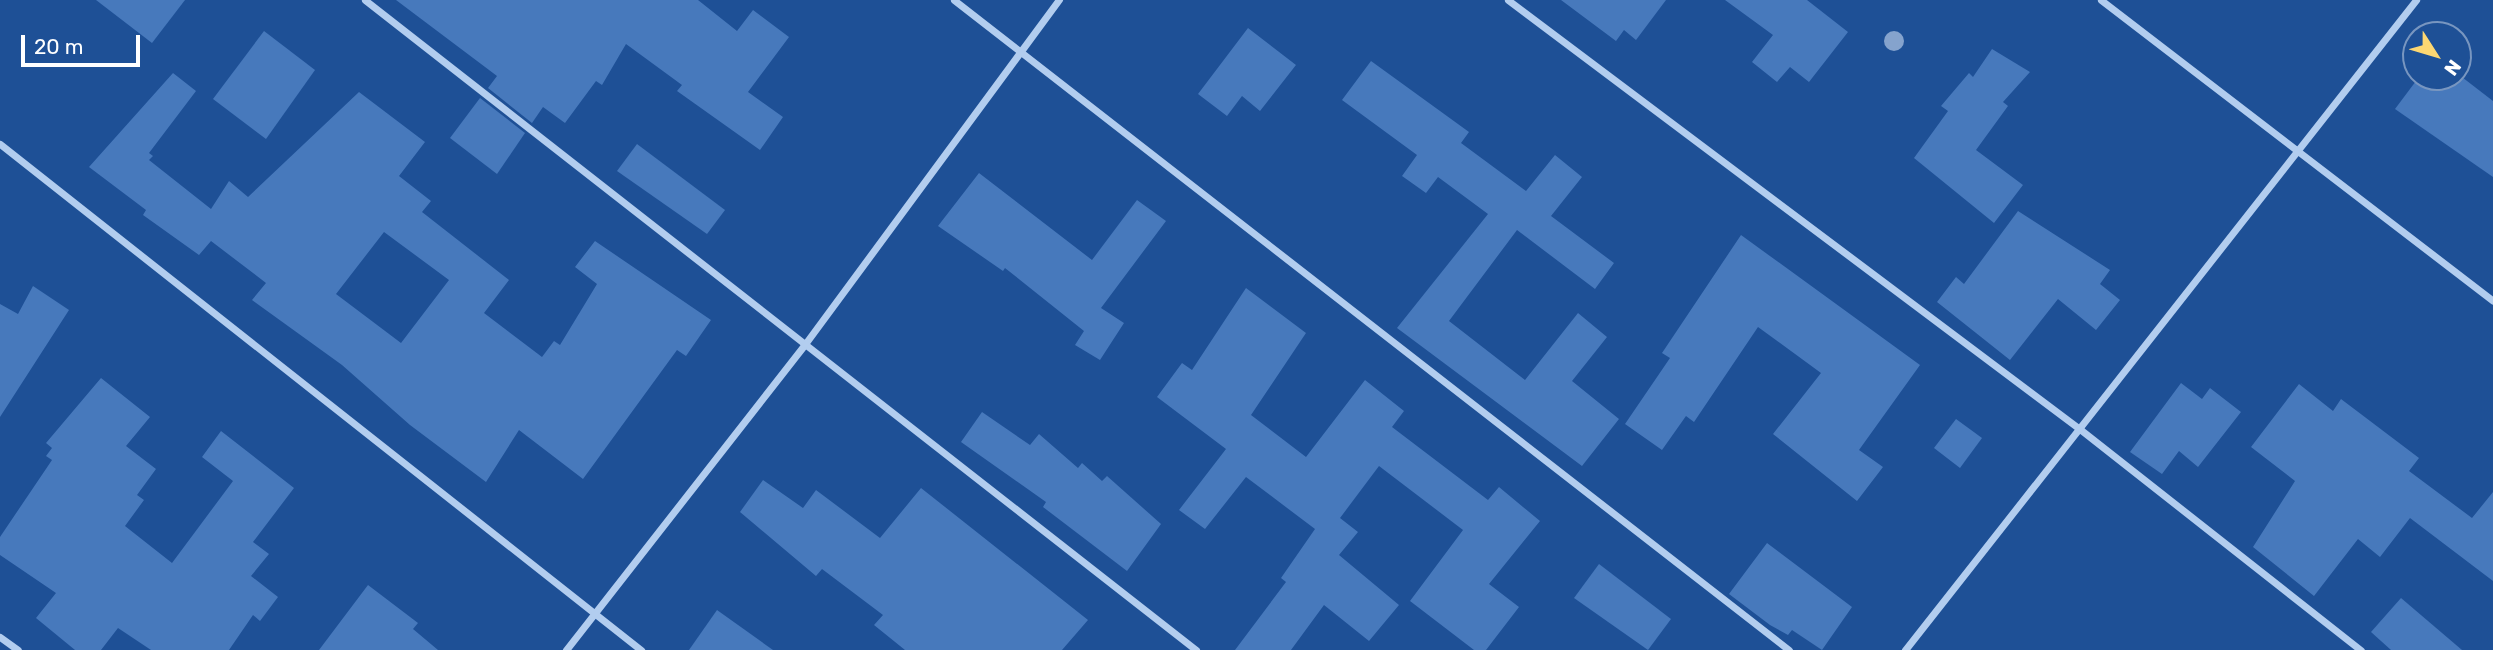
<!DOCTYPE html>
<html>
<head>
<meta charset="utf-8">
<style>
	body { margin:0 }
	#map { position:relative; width:2493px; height:650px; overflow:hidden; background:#1e5096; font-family:Rubik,sans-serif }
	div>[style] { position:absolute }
	.building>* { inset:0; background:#4779bc }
	.street>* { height:7px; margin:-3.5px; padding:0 3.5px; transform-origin:3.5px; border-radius:3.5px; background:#b2cdef }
	.trees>* { width:20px; height:20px; margin:-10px; border-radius:50%; background:#85a3cd }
	span { translate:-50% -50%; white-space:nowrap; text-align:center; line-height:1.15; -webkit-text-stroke:5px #1e5096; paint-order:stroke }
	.north { position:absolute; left:2402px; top:21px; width:70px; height:70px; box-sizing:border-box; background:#1e5096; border:2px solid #7896c0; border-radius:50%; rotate:127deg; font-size:19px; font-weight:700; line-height:28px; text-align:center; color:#fff }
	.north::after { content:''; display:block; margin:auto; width:24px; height:32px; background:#fdd772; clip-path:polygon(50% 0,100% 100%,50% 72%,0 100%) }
	.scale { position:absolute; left:21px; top:35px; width:119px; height:32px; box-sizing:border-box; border:4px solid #fff; border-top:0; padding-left:9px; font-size:21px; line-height:24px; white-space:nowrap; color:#fff; -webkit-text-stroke:5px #1e5096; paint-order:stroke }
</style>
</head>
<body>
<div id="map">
	<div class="building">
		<div style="clip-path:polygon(96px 0,185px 0,152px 43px)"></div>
		<div style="clip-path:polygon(396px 0,698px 0,737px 31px,753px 10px,789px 37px,748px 92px,783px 117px,760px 150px,677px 91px,682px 85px,626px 44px,602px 85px,596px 81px,565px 123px,543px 107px,532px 123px,488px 88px,497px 76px)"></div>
		<div style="clip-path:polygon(1561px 0,1666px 0,1636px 40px,1624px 30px,1616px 41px)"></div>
		<div style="clip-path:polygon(1725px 0,1807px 0,1848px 32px,1809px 82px,1790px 67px,1777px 82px,1752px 62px,1773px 35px)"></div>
		<div style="clip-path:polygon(1248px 28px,1296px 65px,1260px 111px,1242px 96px,1227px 116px,1198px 94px)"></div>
		<div style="clip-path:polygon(264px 31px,315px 70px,266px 139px,213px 99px)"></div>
		<div style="clip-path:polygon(1992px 49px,2030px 72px,2003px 102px,2008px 106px,1976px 150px,2023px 185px,1994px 223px,1914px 158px,1948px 111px,1941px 106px,1969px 73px,1973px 77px)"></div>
		<div style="clip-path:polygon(1371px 61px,1469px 132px,1461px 143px,1526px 191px,1555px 155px,1582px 177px,1551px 216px,1614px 263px,1595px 289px,1517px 230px,1449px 321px,1525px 380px,1578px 313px,1607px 337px,1572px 381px,1619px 419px,1582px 466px,1397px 328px,1488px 214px,1438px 177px,1426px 193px,1402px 176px,1417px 155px,1342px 100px)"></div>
		<div style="clip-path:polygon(evenodd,173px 73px,196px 91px,149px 153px,153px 156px,149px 160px,211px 209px,229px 181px,248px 197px,359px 92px,425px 142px,399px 176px,431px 201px,422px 212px,509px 280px,484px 313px,542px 357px,554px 341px,560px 345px,597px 284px,575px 267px,595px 241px,711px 320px,686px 356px,677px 350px,583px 479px,519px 430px,486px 482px,410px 425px,342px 365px,252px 300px,266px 283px,211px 241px,199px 255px,143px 215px,146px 210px,89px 167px,173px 73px,384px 232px,449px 280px,401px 343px,336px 294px,384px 232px)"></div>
		<div style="clip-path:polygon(2458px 74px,2493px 101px,2493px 177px,2395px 109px,2419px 77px)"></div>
		<div style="clip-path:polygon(480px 98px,525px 133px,497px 174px,450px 138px)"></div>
		<div style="clip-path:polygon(637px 144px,725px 210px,707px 234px,617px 171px)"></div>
		<div style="clip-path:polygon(979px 173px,1092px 260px,1137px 200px,1166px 221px,1101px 308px,1124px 323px,1100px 360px,1075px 345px,1084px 331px,1005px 268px,1003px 271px,938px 226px)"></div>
		<div style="clip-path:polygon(2018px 211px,2110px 270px,2100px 284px,2120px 300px,2096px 330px,2058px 299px,2010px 360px,1937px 302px,1956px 277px,1964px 284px)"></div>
		<div style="clip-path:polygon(1741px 235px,1920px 365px,1859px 450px,1883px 467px,1857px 501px,1773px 434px,1821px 373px,1758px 327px,1694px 422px,1686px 416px,1662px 450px,1625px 424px,1670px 358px,1662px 353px)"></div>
		<div style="clip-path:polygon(33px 286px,69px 310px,0 417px,0 304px,18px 314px)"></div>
		<div style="clip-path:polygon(1246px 288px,1306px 333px,1251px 415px,1306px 457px,1365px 380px,1404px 411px,1392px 427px,1488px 500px,1499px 487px,1540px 521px,1489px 584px,1519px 607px,1486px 650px,1474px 650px,1410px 601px,1463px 530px,1379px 466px,1340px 518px,1358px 532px,1339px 555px,1399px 605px,1369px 641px,1324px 605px,1291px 650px,1235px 650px,1286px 582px,1281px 578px,1315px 529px,1246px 477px,1205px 529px,1179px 510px,1226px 449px,1157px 397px,1182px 363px,1192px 370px)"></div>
		<div style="clip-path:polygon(101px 378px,150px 417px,126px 446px,156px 469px,137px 495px,144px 500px,125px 526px,172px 563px,233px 481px,202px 457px,221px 431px,294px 488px,253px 542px,269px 554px,251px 576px,278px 597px,260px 621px,253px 615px,229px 650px,151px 650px,118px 628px,101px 650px,75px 650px,36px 618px,56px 593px,0 555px,0 537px,52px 460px,46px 456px,52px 448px,46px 443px)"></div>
		<div style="clip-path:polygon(2181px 383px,2202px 399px,2210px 388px,2241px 412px,2198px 467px,2179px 451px,2162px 474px,2130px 452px)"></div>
		<div style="clip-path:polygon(2299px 384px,2333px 411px,2341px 399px,2419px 458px,2409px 471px,2472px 518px,2493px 492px,2493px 581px,2410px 518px,2380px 557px,2358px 539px,2314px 596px,2253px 547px,2295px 481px,2251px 447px)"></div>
		<div style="clip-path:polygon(982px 412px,1030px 445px,1039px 434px,1078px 468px,1082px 463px,1102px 481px,1107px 476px,1161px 524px,1127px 571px,1043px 507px,1046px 502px,961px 442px)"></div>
		<div style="clip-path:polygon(1956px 419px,1982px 438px,1960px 468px,1934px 448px)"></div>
		<div style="clip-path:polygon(763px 480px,803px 508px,816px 490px,880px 538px,921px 488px,1088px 620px,1062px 650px,905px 650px,874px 625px,883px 615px,822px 569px,816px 576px,740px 512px)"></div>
		<div style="clip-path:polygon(1767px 543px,1852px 607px,1822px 650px,1792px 630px,1788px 635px,1770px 625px,1729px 594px)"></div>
		<div style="clip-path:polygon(1599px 564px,1671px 619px,1648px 650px,1574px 598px)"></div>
		<div style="clip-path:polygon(368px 585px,418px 623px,413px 629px,438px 650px,319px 650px)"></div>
		<div style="clip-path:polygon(2401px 598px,2462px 650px,2391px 650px,2371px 632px)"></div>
		<div style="clip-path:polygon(717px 610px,773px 650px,689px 650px)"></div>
	</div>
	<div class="street">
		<div style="left:365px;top:0;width:1055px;rotate:38.03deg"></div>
		<div style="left:954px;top:0;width:1058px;rotate:37.9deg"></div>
		<div style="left:1508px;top:0;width:716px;rotate:36.89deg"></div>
		<div style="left:2081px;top:430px;width:356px;rotate:38.2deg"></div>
		<div style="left:2101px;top:0;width:494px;rotate:37.5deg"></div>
		<div style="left:0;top:144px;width:817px;rotate:38.29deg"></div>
		<div style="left:0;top:637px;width:22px;rotate:36deg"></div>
		<div style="left:566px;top:650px;width:388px;rotate:-52deg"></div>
		<div style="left:805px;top:344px;width:428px;rotate:-53.6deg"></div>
		<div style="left:1905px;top:650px;width:827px;rotate:-51.83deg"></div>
	</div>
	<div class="trees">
		<div style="left:1894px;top:41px"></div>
	</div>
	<div class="north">N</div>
	<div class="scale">20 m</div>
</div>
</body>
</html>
